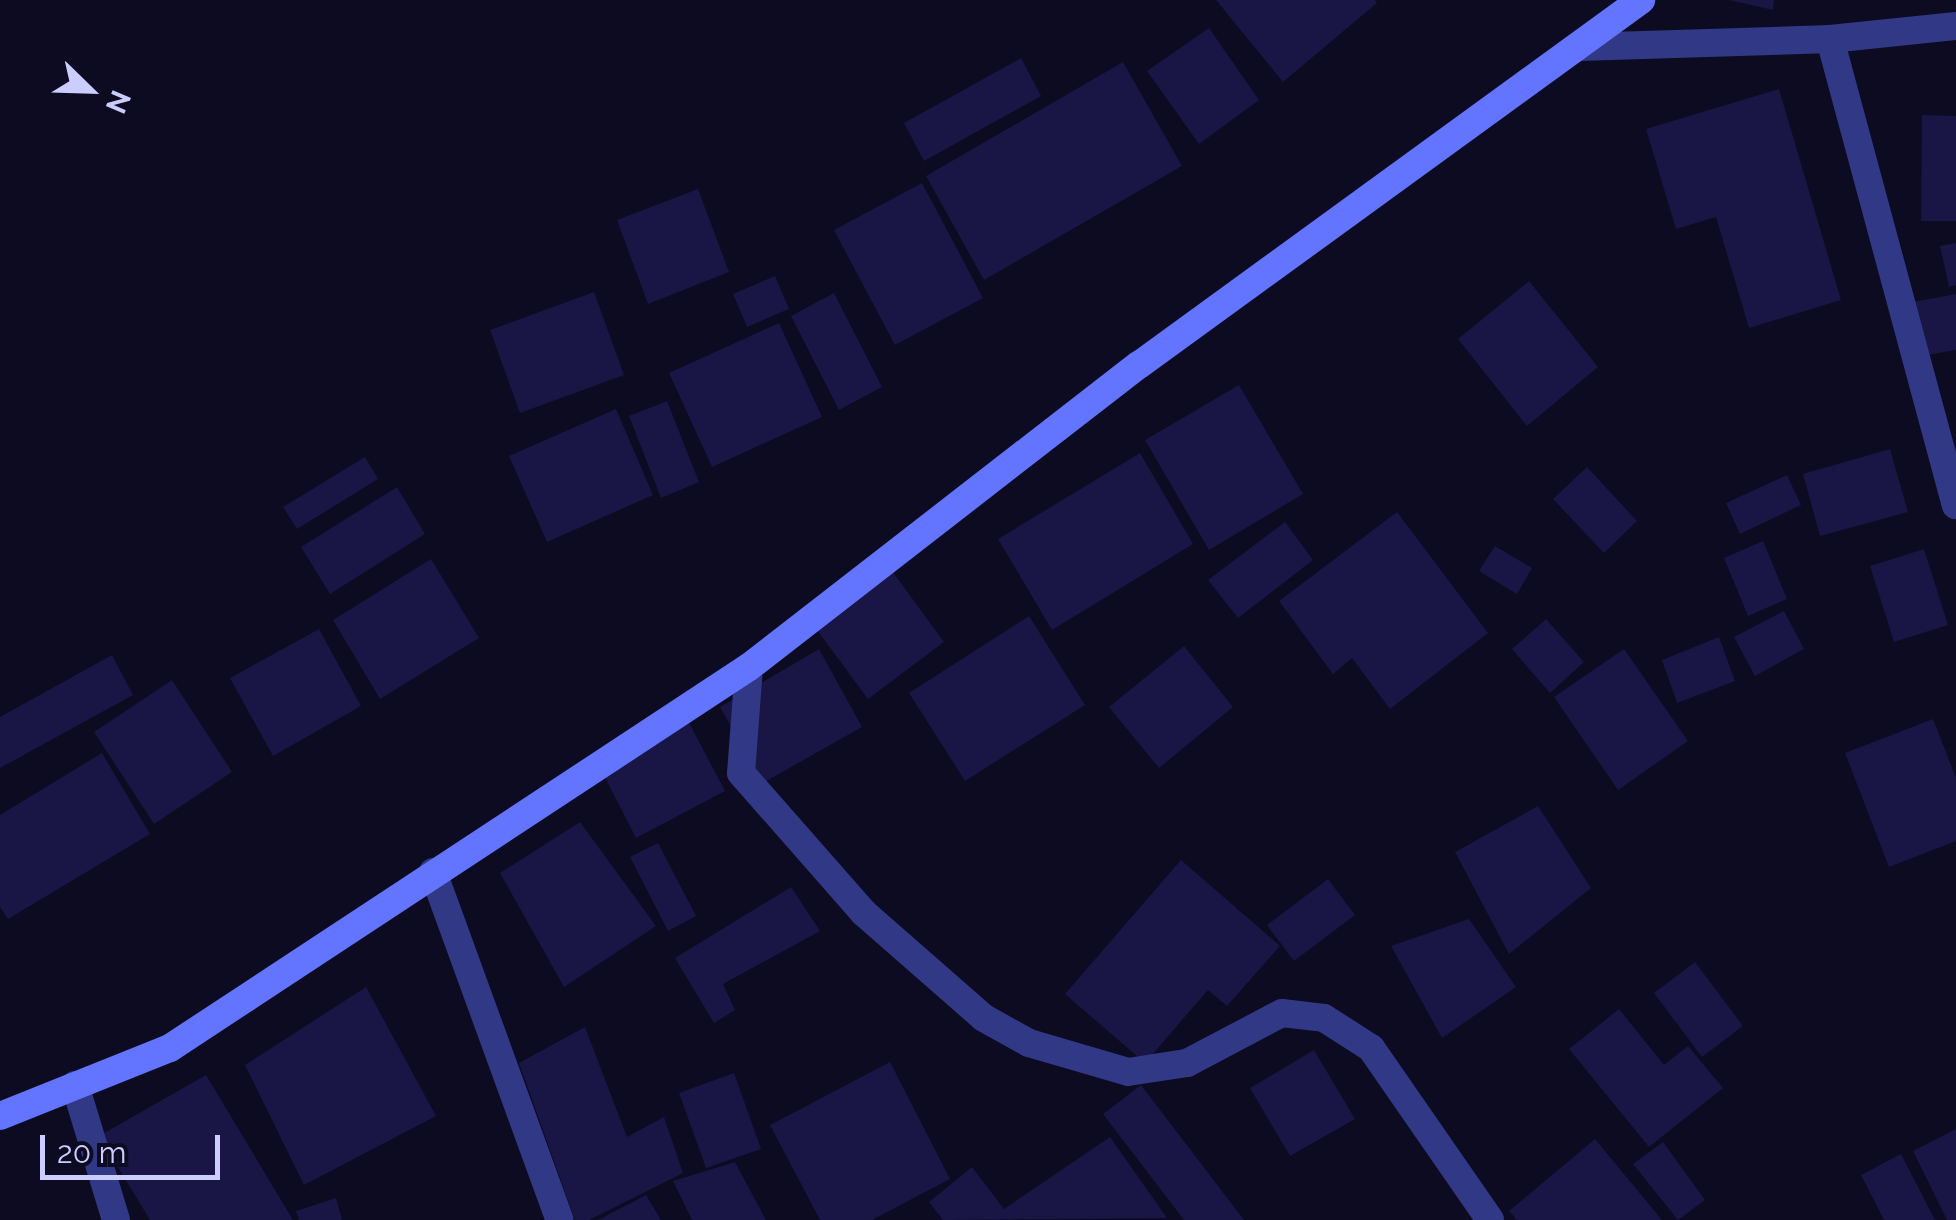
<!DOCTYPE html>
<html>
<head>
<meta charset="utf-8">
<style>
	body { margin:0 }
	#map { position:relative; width:1956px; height:1220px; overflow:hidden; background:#0c0b22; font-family:Raleway,sans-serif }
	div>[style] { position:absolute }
	.building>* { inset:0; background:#191545 }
	.minor>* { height:28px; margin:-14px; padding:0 14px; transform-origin:14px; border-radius:14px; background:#313986 }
	.secondary>* { height:28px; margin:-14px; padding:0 14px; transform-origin:14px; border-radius:14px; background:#6374ff }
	span { translate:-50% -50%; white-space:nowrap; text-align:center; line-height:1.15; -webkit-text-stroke:8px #0c0b22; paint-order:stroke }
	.north { position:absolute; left:40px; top:40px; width:100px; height:100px; -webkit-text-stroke:8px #0c0b22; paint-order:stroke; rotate:113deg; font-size:28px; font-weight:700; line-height:40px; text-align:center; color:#cccdff }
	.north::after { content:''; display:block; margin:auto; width:35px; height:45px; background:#cccdff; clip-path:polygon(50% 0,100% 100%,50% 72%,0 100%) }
	.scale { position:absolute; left:40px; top:1135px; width:180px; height:45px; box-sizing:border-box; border:5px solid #cccdff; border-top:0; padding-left:12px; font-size:30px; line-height:35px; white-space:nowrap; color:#cccdff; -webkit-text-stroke:8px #0c0b22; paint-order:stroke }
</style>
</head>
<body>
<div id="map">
	<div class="building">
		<div style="clip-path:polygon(1216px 0,1375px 0,1377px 3px,1283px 82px)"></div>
		<div style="clip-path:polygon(1729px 0,1774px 0,1773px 10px)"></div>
		<div style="clip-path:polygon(1209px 28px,1259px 100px,1199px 144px,1147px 71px)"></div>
		<div style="clip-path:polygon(1021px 58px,1041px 96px,924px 161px,904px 123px)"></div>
		<div style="clip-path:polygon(1123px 62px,1182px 166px,984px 280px,926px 176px)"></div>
		<div style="clip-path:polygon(1779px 89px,1841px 300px,1749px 328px,1716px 217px,1676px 229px,1646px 129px)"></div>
		<div style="clip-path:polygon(1922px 115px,1956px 116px,1956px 221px,1921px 221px)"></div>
		<div style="clip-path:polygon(922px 183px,983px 298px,895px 345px,834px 230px)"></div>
		<div style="clip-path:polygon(698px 189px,729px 272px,648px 304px,617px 220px)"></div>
		<div style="clip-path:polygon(1956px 243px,1956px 285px,1949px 287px,1940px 246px)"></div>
		<div style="clip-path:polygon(775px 276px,789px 309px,747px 327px,733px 294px)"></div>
		<div style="clip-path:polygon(1529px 281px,1598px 367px,1527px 426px,1458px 339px)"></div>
		<div style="clip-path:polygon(594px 292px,624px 375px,520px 413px,490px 330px)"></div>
		<div style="clip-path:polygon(834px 293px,882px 387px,839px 410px,791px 316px)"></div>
		<div style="clip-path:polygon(1956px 294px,1956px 350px,1923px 356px,1913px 302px)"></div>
		<div style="clip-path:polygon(779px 323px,822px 417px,712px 467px,669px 373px)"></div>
		<div style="clip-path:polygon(1239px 385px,1303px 494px,1209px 550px,1145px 440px)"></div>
		<div style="clip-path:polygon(667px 401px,699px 482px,661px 498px,629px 416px)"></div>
		<div style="clip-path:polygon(616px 409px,653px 495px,547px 542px,509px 456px)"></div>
		<div style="clip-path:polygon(1890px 449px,1908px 512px,1820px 536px,1803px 474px)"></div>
		<div style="clip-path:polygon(1140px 453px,1193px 544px,1052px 630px,998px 539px)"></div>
		<div style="clip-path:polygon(365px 457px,378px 479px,297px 529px,283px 507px)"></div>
		<div style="clip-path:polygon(1587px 467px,1637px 521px,1604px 553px,1553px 499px)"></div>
		<div style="clip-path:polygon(1787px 475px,1801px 505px,1740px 534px,1726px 503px)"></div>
		<div style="clip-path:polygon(397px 487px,425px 534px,330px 594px,301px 547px)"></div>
		<div style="clip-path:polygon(1397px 512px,1488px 633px,1390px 709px,1352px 658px,1333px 674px,1279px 601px)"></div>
		<div style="clip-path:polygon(1285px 522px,1313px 560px,1238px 618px,1208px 580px)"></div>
		<div style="clip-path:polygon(1763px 541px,1787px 599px,1748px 616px,1724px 558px)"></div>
		<div style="clip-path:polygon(1495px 546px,1532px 568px,1517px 594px,1479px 571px)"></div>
		<div style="clip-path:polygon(1924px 549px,1948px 625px,1894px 642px,1870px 566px)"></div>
		<div style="clip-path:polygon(431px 559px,479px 638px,380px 699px,333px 620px)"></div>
		<div style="clip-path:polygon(887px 564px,944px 642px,868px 699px,811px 622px)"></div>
		<div style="clip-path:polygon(1784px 611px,1804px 649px,1755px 676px,1734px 637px)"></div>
		<div style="clip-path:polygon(1029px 616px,1085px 705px,965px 781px,909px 693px)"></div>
		<div style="clip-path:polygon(1546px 619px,1584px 662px,1550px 693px,1512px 649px)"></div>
		<div style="clip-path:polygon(319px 629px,361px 706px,273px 756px,230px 678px)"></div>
		<div style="clip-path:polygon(1719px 637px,1735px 681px,1677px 703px,1662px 660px)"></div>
		<div style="clip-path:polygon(1184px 646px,1233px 707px,1159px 768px,1109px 707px)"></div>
		<div style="clip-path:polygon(819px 649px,862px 727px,763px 783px,720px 707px)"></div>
		<div style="clip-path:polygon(1624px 649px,1688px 741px,1618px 790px,1554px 697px)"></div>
		<div style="clip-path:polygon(112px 655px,133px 695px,0 768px,0 717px)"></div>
		<div style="clip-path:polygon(172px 680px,232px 772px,154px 824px,94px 732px)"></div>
		<div style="clip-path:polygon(685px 715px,725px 791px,636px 838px,597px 762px)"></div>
		<div style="clip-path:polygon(1933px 719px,1956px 778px,1956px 841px,1889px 867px,1845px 753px)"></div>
		<div style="clip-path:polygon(102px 753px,150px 834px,8px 919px,0 907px,0 815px)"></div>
		<div style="clip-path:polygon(1538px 806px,1591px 888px,1509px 954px,1455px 852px)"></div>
		<div style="clip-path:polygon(580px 822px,656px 926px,564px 987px,500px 873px)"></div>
		<div style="clip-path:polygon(658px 843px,696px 916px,668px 931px,630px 857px)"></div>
		<div style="clip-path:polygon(1181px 860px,1280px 946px,1227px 1006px,1208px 990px,1145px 1063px,1065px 994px)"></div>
		<div style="clip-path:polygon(1328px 879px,1355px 915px,1294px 961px,1267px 925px)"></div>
		<div style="clip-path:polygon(791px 887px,820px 931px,723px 984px,735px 1010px,714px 1023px,675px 958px)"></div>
		<div style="clip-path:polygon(1469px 919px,1516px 987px,1442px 1038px,1391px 946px)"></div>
		<div style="clip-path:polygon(1695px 962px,1743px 1026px,1702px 1057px,1654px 993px)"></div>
		<div style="clip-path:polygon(366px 987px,436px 1116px,304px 1185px,245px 1065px)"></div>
		<div style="clip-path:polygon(1619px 1009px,1664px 1065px,1688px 1046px,1723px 1088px,1649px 1147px,1569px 1049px)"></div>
		<div style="clip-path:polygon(585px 1027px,627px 1137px,664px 1117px,683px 1173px,589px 1220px,575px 1220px,519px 1063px)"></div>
		<div style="clip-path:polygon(1314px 1050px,1355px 1119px,1290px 1156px,1250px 1088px)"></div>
		<div style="clip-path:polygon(890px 1062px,950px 1179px,872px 1220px,820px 1220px,770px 1125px)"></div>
		<div style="clip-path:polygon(734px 1073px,761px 1149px,706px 1168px,679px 1093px)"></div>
		<div style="clip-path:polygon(206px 1075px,293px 1220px,150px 1220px,99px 1136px)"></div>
		<div style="clip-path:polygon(1141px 1085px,1244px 1220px,1184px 1220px,1103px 1114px)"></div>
		<div style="clip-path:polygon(1956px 1129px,1956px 1220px,1947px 1220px,1913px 1151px)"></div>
		<div style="clip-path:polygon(1110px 1137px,1167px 1218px,943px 1220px,929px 1202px,972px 1167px,1004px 1209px)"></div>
		<div style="clip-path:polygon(1595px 1139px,1662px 1220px,1517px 1220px,1509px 1211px)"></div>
		<div style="clip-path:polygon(1663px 1142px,1705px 1200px,1678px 1220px,1633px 1164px)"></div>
		<div style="clip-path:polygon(1901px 1154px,1935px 1220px,1884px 1220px,1861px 1175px)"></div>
		<div style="clip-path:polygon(735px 1162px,766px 1220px,692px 1220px,673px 1181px)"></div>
		<div style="clip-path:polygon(646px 1195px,661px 1220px,598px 1220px)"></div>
		<div style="clip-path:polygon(336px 1198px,342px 1220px,299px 1220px,296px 1211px)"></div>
	</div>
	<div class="minor">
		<div style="left:1830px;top:39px;width:483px;rotate:74.9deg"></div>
		<div style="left:1579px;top:47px;width:251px;rotate:-1.8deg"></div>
		<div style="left:1830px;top:39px;width:127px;rotate:-5.9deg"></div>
		<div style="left:749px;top:667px;width:106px;rotate:94.3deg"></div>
		<div style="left:741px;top:773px;width:186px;rotate:48.7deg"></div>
		<div style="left:864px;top:913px;width:159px;rotate:41.2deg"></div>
		<div style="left:984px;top:1018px;width:51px;rotate:29.1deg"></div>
		<div style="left:1029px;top:1043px;width:103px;rotate:16.3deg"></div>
		<div style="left:1128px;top:1072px;width:60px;rotate:-8.7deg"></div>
		<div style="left:1187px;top:1063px;width:107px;rotate:-27.8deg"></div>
		<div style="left:1282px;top:1013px;width:42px;rotate:6.8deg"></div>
		<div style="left:1324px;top:1018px;width:56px;rotate:32.6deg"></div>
		<div style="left:1371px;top:1048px;width:209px;rotate:55.3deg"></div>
		<div style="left:433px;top:872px;width:370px;rotate:70deg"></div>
		<div style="left:75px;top:1085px;width:141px;rotate:73.1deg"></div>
	</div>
	<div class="secondary">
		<div style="left:0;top:1116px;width:183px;rotate:-21.8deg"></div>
		<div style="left:170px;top:1048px;width:693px;rotate:-33.35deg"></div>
		<div style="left:749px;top:667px;width:493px;rotate:-37.8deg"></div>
		<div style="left:1139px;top:365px;width:621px;rotate:-36.02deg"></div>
	</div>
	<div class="north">N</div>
	<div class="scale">20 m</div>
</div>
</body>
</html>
